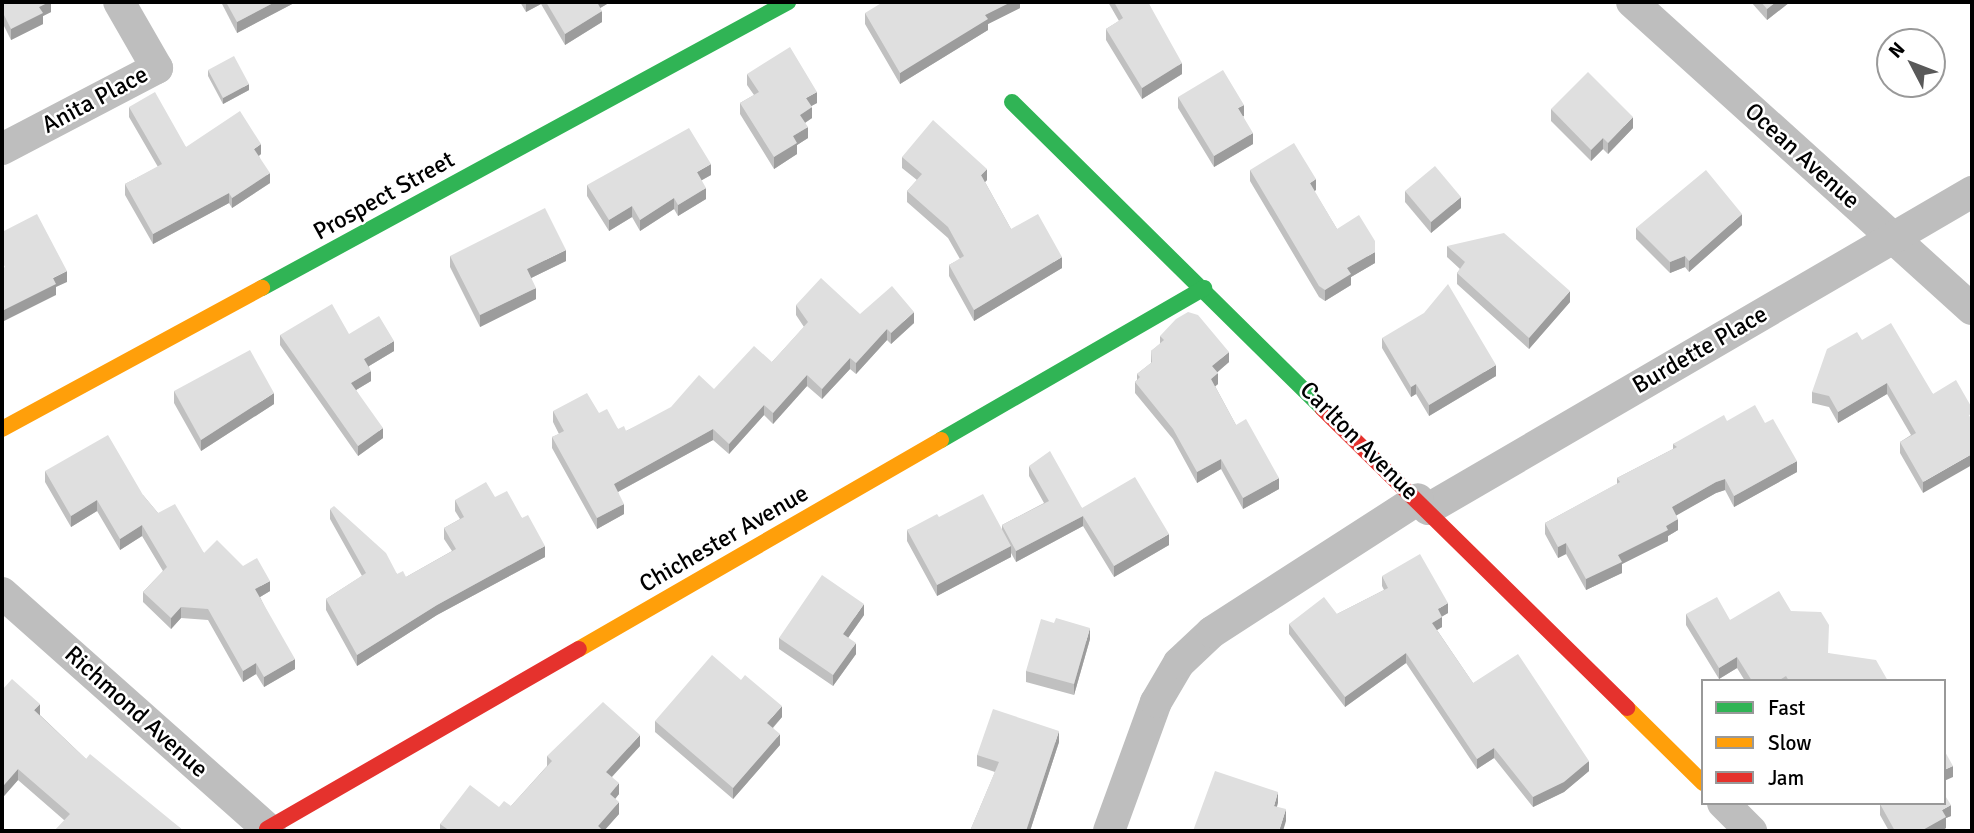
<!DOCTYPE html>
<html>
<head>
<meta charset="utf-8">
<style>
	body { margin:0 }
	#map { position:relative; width:1974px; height:833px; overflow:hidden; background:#fff; font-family:Signika,sans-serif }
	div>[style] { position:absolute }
	.street>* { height:32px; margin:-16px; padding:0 16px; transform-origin:16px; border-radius:16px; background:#bebebe }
	.fast>* { height:16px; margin:-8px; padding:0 8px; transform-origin:8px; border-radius:8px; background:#30b455 }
	.slow>* { height:16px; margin:-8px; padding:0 8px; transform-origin:8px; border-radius:8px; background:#ff9f0a }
	.jam>* { height:16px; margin:-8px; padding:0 8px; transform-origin:8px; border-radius:8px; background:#e5322d }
	.wall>* { inset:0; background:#c0c0c0 }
	.shaded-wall>* { inset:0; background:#9c9c9c }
	.building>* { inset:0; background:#dfdfdf }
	span { translate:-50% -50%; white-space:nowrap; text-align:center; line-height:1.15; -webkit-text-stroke:5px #fff; paint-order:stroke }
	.street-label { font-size:24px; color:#000 }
	.frame { position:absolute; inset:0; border:4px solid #000; pointer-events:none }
	.legend { position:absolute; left:1701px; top:679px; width:245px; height:126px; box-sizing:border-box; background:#fff; border:2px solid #999; margin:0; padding:9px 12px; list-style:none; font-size:21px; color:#000 }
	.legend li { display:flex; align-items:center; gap:14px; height:35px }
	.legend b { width:35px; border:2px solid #999 }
	.north { position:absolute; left:1876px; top:28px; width:70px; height:70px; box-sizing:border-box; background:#fff; border:2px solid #999; border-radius:50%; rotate:312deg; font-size:19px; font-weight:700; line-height:28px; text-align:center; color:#000 }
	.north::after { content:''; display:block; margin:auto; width:24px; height:32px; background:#595959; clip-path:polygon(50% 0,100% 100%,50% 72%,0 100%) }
</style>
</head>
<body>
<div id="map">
	<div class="street">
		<div style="left:1632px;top:2px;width:458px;rotate:42.1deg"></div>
		<div style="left:2px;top:149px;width:175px;rotate:-27.6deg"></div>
		<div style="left:157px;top:68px;width:76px;rotate:-119.9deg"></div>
		<div style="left:1428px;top:509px;width:630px;rotate:-30.23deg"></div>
		<div style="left:2px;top:593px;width:358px;rotate:41.6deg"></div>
		<div style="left:1723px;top:803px;width:40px;rotate:45deg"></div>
		<div style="left:1109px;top:831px;width:137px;rotate:-70deg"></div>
		<div style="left:1156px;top:702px;width:45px;rotate:-59.5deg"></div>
		<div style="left:1179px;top:663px;width:45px;rotate:-43.2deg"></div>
		<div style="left:1212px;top:632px;width:245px;rotate:-32.8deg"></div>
	</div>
	<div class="fast">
		<div style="left:1012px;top:102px;width:436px;rotate:44.6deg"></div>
		<div style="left:262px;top:288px;width:599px;rotate:-28.53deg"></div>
		<div style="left:941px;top:440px;width:304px;rotate:-30deg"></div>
	</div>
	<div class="slow">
		<div style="left:2px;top:429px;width:296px;rotate:-28.5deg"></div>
		<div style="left:579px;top:649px;width:418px;rotate:-30deg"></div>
		<div style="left:1627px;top:708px;width:107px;rotate:44.6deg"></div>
	</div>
	<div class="jam">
		<div style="left:1322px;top:408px;width:428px;rotate:44.5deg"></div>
		<div style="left:267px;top:829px;width:360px;rotate:-30deg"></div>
	</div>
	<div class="wall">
		<div style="clip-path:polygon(2px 2px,51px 2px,51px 12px,43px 16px,43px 24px,11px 40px,2px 22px)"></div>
		<div style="clip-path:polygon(221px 2px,296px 2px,237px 33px)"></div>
		<div style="clip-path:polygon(520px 2px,607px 2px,607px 4px,600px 8px,602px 22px,565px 45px,541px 4px,526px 12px)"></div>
		<div style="clip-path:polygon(1020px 2px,1020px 8px,988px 24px,988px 30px,900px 84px,865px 24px,865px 13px)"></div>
		<div style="clip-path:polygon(1108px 2px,1148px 2px,1182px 74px,1142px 99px,1106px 40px,1106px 29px,1119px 21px)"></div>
		<div style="clip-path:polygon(1751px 2px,1790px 2px,1767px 20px)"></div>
		<div style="clip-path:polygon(208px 70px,249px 90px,223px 104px,208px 76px)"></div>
		<div style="clip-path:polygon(747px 74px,817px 103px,811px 106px,812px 118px,805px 123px,808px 138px,797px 145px,797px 154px,774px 169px,740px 114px,740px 103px,754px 95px,747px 85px)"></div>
		<div style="clip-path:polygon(1178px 97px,1244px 116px,1243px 116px,1253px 144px,1214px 167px,1178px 108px)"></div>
		<div style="clip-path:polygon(129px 107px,186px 147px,261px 154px,259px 156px,270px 183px,232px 208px,229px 203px,153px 244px,125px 195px,125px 184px,158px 167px,129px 117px)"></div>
		<div style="clip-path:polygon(1551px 109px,1633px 128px,1608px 154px,1603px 149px,1591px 161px,1551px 121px)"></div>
		<div style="clip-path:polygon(902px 157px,987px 180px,985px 182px,1011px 229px,1062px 268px,974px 321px,949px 276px,949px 265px,960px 259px,948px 238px,907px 202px,907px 191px,917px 180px,902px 168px)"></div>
		<div style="clip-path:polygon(1250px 170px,1316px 190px,1314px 191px,1337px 229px,1375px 263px,1351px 277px,1351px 285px,1325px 301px,1319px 297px,1250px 181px)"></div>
		<div style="clip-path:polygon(711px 175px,701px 180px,706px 199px,678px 216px,674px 209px,640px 231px,632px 217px,609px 231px,587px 196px,587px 185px)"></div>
		<div style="clip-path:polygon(1405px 191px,1461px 208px,1431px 233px,1405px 202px)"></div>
		<div style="clip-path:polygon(1742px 225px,1689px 272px,1685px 267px,1670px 273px,1636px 239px,1636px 228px)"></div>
		<div style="clip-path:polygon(1447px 246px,1570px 302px,1529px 349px,1457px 284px,1457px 273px,1460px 269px,1447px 257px)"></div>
		<div style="clip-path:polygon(450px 256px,566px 261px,531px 278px,536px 299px,480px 327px,450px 267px)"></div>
		<div style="clip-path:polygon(796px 305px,914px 323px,891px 344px,887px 340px,856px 374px,850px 369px,822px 399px,807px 386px,773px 424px,764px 415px,729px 454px,713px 440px,618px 492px,624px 514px,597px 529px,552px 448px,552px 437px,559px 434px,553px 422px,553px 411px,599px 413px,618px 429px,626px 431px,772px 362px,804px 327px,796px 315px)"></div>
		<div style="clip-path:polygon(349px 334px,394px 351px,369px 366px,371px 381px,356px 390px,383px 438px,358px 456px,280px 345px,280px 335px)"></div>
		<div style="clip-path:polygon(1160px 336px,1229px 362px,1217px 372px,1218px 384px,1215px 386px,1236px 425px,1279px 489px,1243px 509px,1221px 469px,1197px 483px,1173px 439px,1135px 393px,1135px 382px,1137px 380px,1137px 374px,1151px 363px,1151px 351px,1160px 344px)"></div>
		<div style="clip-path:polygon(1382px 338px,1496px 376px,1429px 416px,1416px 394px,1411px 397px,1382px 348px)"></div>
		<div style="clip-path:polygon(1862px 340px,1933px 394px,1923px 493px,1900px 453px,1900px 442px,1911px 435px,1887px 394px,1838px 423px,1829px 407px,1812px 403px,1812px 392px)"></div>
		<div style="clip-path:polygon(174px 391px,274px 404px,201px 451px,174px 403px)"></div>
		<div style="clip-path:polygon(1727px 421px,1765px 423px,1797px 472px,1734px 507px,1725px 490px,1716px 493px,1676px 515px,1678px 530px,1668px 536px,1668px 541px,1622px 564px,1622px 573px,1586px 590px,1566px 554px,1558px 558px,1545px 534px,1545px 523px,1617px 484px,1617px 478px,1673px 449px,1673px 444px)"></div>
		<div style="clip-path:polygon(1029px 466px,1082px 508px,1169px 545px,1114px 577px,1083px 526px,1016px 562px,1011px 553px,1011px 557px,937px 596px,907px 541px,907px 530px,939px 517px,1002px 529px,1002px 525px,1044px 503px,1029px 476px)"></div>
		<div style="clip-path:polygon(45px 471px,143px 495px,158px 513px,204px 553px,270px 591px,260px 597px,295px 669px,264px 687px,256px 674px,243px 682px,208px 620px,181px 618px,171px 629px,143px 602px,143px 592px,163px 571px,142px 536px,120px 550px,97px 511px,71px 527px,45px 482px)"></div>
		<div style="clip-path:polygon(495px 497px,522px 518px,545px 557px,437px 615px,357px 666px,326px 610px,326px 599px,362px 576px,330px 519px,330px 509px,397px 574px,406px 577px,452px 551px,444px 539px,444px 528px,460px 519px,455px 511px,455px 500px)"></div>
		<div style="clip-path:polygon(1382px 576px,1448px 613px,1442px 616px,1442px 627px,1437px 630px,1473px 683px,1589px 771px,1564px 792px,1533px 807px,1494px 758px,1477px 769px,1406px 663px,1345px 707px,1289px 634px,1289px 624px,1337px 614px,1384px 590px,1382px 586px)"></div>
		<div style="clip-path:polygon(1791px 611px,1828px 653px,1888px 681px,1745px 681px,1737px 668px,1719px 679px,1686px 625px,1686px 614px,1730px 620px)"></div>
		<div style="clip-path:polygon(864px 615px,848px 638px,856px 654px,833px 686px,779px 649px,779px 638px)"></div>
		<div style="clip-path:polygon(1090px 639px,1074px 695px,1026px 682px,1026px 671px)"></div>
		<div style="clip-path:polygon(2px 688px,40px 715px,86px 759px,184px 831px,64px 820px,18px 780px,4px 796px,2px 794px)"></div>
		<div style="clip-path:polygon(782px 717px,773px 728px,780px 745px,733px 799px,655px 732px,655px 721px)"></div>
		<div style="clip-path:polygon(1059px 742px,1030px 831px,970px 831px,995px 772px,977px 766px,977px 755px)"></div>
		<div style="clip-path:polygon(640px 746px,612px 777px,619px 794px,615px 799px,619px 814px,603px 831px,440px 831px,440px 824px,499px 807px,511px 806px,547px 766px,547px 756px)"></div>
		<div style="clip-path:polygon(1880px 804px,1951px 816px,1946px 818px,1946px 828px,1941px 831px,1889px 831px,1880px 815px)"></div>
	</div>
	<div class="shaded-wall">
		<div style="clip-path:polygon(49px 2px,51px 2px,51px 12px,43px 16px,43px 24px,11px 40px,11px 29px,39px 7px)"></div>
		<div style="clip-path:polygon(275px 2px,296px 2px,237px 33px,237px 22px)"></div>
		<div style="clip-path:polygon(526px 2px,541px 2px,541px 4px,526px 12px)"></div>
		<div style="clip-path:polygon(595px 2px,607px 2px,607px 4px,595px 11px)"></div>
		<div style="clip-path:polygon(1011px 2px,1020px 2px,1020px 8px,988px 24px,988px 30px,900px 84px,900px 73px,985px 15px)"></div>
		<div style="clip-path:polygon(1776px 2px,1790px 2px,1767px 20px,1767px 9px)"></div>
		<div style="clip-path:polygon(602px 11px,602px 22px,565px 45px,565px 34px)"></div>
		<div style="clip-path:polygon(1182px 63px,1182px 74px,1142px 99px,1142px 88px)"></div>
		<div style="clip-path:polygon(249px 84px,249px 90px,223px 104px,223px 98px)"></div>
		<div style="clip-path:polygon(817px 92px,817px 103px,806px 109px,806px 98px)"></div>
		<div style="clip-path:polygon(1244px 105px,1244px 116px,1238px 119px,1238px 108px)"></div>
		<div style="clip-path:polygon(812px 107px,812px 118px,800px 126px,800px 115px)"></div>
		<div style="clip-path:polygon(1633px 117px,1633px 128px,1608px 154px,1608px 143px)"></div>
		<div style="clip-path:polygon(808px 127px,808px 138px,797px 145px,797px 154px,774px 169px,774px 157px,793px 136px)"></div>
		<div style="clip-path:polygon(1253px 133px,1253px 144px,1214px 167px,1214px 156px)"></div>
		<div style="clip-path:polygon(1603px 138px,1603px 149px,1591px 161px,1591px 150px)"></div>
		<div style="clip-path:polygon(261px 144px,261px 154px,254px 159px,254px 149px)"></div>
		<div style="clip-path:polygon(711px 164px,711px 175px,697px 183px,697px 172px)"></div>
		<div style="clip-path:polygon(987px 169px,987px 180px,981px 186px,981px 175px)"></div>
		<div style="clip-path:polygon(270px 173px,270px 183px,232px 208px,232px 198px)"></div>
		<div style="clip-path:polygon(1316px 179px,1316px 190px,1310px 194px,1310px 183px)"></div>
		<div style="clip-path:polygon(706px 188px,706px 199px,678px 216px,678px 205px)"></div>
		<div style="clip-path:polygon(229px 193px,229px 203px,153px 244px,153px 234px)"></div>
		<div style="clip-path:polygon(1461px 197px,1461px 208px,1431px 233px,1431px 222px)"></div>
		<div style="clip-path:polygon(674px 198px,674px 209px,640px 231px,640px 220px)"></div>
		<div style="clip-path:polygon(632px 206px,632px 217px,609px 231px,609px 220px)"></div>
		<div style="clip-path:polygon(1742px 214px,1742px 225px,1689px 272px,1689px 261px)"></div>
		<div style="clip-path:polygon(566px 250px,566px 261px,527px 280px,527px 269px)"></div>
		<div style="clip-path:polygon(1375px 252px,1375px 263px,1351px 277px,1351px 285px,1325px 301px,1325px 290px,1347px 268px)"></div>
		<div style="clip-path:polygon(1685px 256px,1685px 267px,1670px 273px,1670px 262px)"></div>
		<div style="clip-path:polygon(1062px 257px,1062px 268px,974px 321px,974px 310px)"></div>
		<div style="clip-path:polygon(67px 271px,67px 282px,56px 287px,56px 295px,2px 322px,2px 311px,53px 278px)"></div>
		<div style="clip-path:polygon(536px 288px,536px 299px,480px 327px,480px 315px)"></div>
		<div style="clip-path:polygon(1570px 291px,1570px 302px,1529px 349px,1529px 338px)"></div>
		<div style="clip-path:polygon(914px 312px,914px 323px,891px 344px,891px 333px)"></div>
		<div style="clip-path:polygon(887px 329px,887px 340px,856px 374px,856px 363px)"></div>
		<div style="clip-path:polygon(394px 341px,394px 351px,364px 369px,364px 359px)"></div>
		<div style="clip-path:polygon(1229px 352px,1229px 362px,1212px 377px,1212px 366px)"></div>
		<div style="clip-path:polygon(850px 358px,850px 369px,822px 399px,822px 389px)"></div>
		<div style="clip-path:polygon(1496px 365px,1496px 376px,1429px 416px,1429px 405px)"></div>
		<div style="clip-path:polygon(371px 371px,371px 381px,351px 393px,351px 383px)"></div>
		<div style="clip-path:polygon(1218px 373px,1218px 384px,1211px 390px,1211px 379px)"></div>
		<div style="clip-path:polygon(807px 375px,807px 386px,773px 424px,773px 413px)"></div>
		<div style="clip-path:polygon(1887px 383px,1887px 394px,1838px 423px,1838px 412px)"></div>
		<div style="clip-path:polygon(1416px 384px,1416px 394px,1411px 397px,1411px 387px)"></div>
		<div style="clip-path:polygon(274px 393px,274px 404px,201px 451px,201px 440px)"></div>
		<div style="clip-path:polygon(764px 405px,764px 415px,729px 454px,729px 444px)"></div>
		<div style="clip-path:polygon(383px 428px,383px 438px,358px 456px,358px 446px)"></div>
		<div style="clip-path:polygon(713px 429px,713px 440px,614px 494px,614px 484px)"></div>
		<div style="clip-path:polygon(1972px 454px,1972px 465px,1923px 493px,1923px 482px)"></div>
		<div style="clip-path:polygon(1221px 459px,1221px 469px,1197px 483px,1197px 472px)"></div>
		<div style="clip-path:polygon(1797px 461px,1797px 472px,1734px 507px,1734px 496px)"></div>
		<div style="clip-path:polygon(1279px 478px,1279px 489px,1243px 509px,1243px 498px)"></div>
		<div style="clip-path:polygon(1725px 479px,1725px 490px,1716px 493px,1672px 518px,1672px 507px,1716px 482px)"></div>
		<div style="clip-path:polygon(97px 500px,97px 511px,71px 527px,71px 516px)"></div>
		<div style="clip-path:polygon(624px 504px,624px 514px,597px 529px,597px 518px)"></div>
		<div style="clip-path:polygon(1083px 516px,1083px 526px,1016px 562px,1016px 551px)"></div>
		<div style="clip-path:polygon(1678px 519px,1678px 530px,1668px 536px,1668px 541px,1622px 564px,1622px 573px,1586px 590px,1586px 579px,1618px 555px)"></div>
		<div style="clip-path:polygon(142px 525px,142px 536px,120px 550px,120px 539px)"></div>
		<div style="clip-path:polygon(1169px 534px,1169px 545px,1114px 577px,1114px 566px)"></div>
		<div style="clip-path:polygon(1566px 543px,1566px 554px,1558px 558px,1558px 547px)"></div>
		<div style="clip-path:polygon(545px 546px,545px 557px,437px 615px,357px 666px,357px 655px,437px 605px)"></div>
		<div style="clip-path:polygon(1011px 546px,1011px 557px,937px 596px,937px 585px)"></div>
		<div style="clip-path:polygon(270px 581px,270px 591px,255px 600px,255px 589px)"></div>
		<div style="clip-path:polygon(1448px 603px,1448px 613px,1438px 619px,1438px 609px)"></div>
		<div style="clip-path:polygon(864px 604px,864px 615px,843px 645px,843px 634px)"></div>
		<div style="clip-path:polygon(181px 607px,181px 618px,171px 629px,171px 618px)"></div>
		<div style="clip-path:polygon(1442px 617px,1442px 627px,1432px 633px,1432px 623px)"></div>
		<div style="clip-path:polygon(1090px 628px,1090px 639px,1074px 695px,1074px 684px)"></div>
		<div style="clip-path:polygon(856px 643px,856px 654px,833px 686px,833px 675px)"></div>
		<div style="clip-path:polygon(1406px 653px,1406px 663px,1345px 707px,1345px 697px)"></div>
		<div style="clip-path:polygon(1737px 657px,1737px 668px,1719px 679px,1719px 668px)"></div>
		<div style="clip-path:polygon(295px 659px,295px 669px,264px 687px,264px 677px)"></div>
		<div style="clip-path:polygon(256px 663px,256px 674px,243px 682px,243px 671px)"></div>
		<div style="clip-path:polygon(40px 704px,40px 715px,34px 721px,34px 710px)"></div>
		<div style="clip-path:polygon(782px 706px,782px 717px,767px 734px,767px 723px)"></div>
		<div style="clip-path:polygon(1059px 731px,1059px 742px,1030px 831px,1026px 831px)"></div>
		<div style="clip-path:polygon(780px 734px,780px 745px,733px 799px,733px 788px)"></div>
		<div style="clip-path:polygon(640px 735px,640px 746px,606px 783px,606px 772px)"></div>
		<div style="clip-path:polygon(1494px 748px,1494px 758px,1477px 769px,1477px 759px)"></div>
		<div style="clip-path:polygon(1589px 761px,1589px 771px,1564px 792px,1533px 807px,1533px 797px)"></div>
		<div style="clip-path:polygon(1953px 766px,1953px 777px,1944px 781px,1944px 770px)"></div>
		<div style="clip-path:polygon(18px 769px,18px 780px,4px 796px,4px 785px)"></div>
		<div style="clip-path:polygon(619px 783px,619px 794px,610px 805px,610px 794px)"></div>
		<div style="clip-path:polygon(1278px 792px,1278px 803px,1274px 817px,1274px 806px)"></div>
		<div style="clip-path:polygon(619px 802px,619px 814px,604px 831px,598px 826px)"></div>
		<div style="clip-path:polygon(1951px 805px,1951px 816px,1946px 818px,1946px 828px,1941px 831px,1921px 831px,1942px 810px)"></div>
		<div style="clip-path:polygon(1286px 809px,1286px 821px,1283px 831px,1279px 831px)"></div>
	</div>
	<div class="building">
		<div style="clip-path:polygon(2px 2px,49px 2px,39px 7px,43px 13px,11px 29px,2px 11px)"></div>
		<div style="clip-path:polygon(226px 2px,275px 2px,237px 22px)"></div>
		<div style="clip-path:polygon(546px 2px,597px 2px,602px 11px,565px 34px)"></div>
		<div style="clip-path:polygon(883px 2px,1011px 2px,985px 15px,988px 19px,900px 73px,865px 13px)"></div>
		<div style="clip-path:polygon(1114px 2px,1148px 2px,1182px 63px,1142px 88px,1106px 29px,1123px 18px)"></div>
		<div style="clip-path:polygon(1761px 2px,1776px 2px,1767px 9px)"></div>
		<div style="clip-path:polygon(790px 47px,817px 92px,806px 98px,812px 107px,800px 115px,808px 127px,793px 136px,797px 143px,774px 157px,740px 103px,759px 92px,747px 74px)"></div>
		<div style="clip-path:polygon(234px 56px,249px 84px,223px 98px,208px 70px)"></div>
		<div style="clip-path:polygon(1223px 70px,1244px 105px,1238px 108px,1253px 133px,1214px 156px,1178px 97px)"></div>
		<div style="clip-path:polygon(1588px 72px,1633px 117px,1608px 143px,1603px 138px,1591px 150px,1551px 109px)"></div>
		<div style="clip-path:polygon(155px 92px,186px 147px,240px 111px,261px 144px,254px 149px,270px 173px,232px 198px,229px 193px,153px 234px,125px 184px,162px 164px,129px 107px)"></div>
		<div style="clip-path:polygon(933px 120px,987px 169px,981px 175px,1011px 229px,1038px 214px,1062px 257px,974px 310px,949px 265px,964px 256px,948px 227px,907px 191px,922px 174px,902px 157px)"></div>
		<div style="clip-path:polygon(689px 128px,711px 164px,697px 172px,706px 188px,678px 205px,674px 198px,640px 220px,632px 206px,609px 220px,587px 185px)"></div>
		<div style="clip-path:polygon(1294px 143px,1316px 179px,1310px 183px,1337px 229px,1359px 215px,1375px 241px,1375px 252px,1347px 268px,1351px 274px,1325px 290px,1319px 286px,1250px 170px)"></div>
		<div style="clip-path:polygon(1435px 166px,1461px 197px,1431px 222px,1405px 191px)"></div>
		<div style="clip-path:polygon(1706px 170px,1742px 214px,1689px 261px,1685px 256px,1670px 262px,1636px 228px)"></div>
		<div style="clip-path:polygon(545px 208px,566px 250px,527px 269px,536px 288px,480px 315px,450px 256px)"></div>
		<div style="clip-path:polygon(37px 214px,67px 271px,53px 278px,56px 284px,2px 311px,2px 269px,5px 267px,2px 261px,2px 232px)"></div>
		<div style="clip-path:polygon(1504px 233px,1570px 291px,1529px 338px,1457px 273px,1465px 262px,1447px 246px)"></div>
		<div style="clip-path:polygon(821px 278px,860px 314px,892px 286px,914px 312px,891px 333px,887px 329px,856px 363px,850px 358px,822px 389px,807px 375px,773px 413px,764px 405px,729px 444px,713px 429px,614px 484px,624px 504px,597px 518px,552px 437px,564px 431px,553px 411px,587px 393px,599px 413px,607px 409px,618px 429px,624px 426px,626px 431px,671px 407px,699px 375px,714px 389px,754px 346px,772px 362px,808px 322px,796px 305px)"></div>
		<div style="clip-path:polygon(1448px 284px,1496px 365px,1429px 405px,1416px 384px,1411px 387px,1382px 338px,1424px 313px)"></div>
		<div style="clip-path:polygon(332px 304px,349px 334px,379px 316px,394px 341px,364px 359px,371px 371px,351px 383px,383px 428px,358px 446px,280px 335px)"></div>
		<div style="clip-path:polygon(1188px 312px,1198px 315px,1229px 352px,1212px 366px,1218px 373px,1211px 379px,1236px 425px,1246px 419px,1279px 478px,1243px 498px,1221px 459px,1197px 472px,1173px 429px,1135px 382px,1140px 377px,1137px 374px,1152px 362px,1151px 351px,1164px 340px,1160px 336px,1176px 319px)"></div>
		<div style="clip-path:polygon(1891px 323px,1933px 394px,1956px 380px,1972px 408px,1972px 414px,1969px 415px,1972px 421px,1972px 454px,1923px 482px,1900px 442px,1916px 433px,1887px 383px,1838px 412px,1829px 396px,1812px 392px,1827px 349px,1857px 332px,1862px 340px)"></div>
		<div style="clip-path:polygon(250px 350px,274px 393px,201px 440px,174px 391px)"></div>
		<div style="clip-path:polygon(1755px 405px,1765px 423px,1773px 419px,1797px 461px,1734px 496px,1725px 479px,1716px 482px,1672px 507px,1678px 519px,1666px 526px,1668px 530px,1618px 555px,1622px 562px,1586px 579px,1566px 543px,1558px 547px,1545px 523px,1620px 482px,1617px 478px,1677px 447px,1673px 444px,1724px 415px,1727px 421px)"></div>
		<div style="clip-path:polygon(108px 435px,143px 495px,158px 513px,175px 504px,204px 553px,217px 540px,243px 566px,257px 558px,270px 581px,255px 589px,295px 659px,264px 677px,256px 663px,243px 671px,208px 609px,181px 607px,171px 618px,143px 592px,167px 567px,142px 525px,120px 539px,97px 500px,71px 516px,45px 471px)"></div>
		<div style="clip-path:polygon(1050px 451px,1082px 508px,1135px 477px,1169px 534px,1114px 566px,1083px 516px,1016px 551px,1002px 525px,1049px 501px,1029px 466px)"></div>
		<div style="clip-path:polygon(486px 482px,495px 497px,507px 491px,522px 518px,528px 515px,545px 546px,437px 605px,357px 655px,326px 599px,366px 573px,330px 509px,334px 506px,386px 553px,397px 574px,403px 571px,406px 577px,456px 549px,444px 528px,464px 517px,455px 500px)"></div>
		<div style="clip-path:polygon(983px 494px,1011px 546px,937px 585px,907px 530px,937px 514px,939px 517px)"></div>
		<div style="clip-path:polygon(1420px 554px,1448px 603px,1438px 609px,1442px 617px,1432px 623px,1473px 683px,1518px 654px,1589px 761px,1564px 782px,1533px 797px,1494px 748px,1477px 759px,1406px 653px,1345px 697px,1289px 624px,1324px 597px,1337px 614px,1388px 588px,1382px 576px)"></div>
		<div style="clip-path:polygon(822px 575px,864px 604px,843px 634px,856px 643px,833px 675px,779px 638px)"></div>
		<div style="clip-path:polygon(1779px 591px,1791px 611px,1821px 612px,1829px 625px,1828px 653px,1876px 660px,1888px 681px,1789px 681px,1786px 676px,1778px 681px,1752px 681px,1737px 657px,1719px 668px,1686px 614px,1717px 597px,1730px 620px)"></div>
		<div style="clip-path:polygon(1056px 618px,1090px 628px,1074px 684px,1026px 671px,1041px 619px,1054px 623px)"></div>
		<div style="clip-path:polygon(712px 655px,741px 680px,745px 675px,782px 706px,767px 723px,780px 734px,733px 788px,655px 721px)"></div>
		<div style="clip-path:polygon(12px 679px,40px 704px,34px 710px,86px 759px,90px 754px,184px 831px,54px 831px,70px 814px,18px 769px,4px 785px,2px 783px,2px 688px,3px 689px)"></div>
		<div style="clip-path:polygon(603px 702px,640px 735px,606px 772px,619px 783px,610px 794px,619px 802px,598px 826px,603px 831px,450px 831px,440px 824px,470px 785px,499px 807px,504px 801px,511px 806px,552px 761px,547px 756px)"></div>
		<div style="clip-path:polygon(993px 709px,1059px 731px,1026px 831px,970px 831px,999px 762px,977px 755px)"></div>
		<div style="clip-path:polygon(1944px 750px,1953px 766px,1944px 770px)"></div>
		<div style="clip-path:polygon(1215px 771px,1278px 792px,1274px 806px,1286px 809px,1279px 831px,1193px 831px)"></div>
		<div style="clip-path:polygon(1944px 794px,1951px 805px,1942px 810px,1946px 817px,1921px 831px,1895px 831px,1880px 804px,1944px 803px)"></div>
	</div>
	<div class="street-label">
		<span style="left:95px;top:100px;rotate:-28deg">Anita Place</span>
		<span style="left:1802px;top:156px;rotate:42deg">Ocean Avenue</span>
		<span style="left:384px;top:196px;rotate:-29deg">Prospect Street</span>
		<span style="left:1700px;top:350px;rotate:-30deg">Burdette Place</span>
		<span style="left:1359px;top:441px;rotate:45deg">Carlton Avenue</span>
		<span style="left:724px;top:539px;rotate:-30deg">Chichester Avenue</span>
		<span style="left:136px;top:712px;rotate:42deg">Richmond Avenue</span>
	</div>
	<div class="frame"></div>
	<ul class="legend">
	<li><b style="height:9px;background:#30b455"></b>Fast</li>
	<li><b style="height:9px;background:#ff9f0a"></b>Slow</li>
	<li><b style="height:9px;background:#e5322d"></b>Jam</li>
	</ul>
	<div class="north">N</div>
</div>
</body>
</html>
